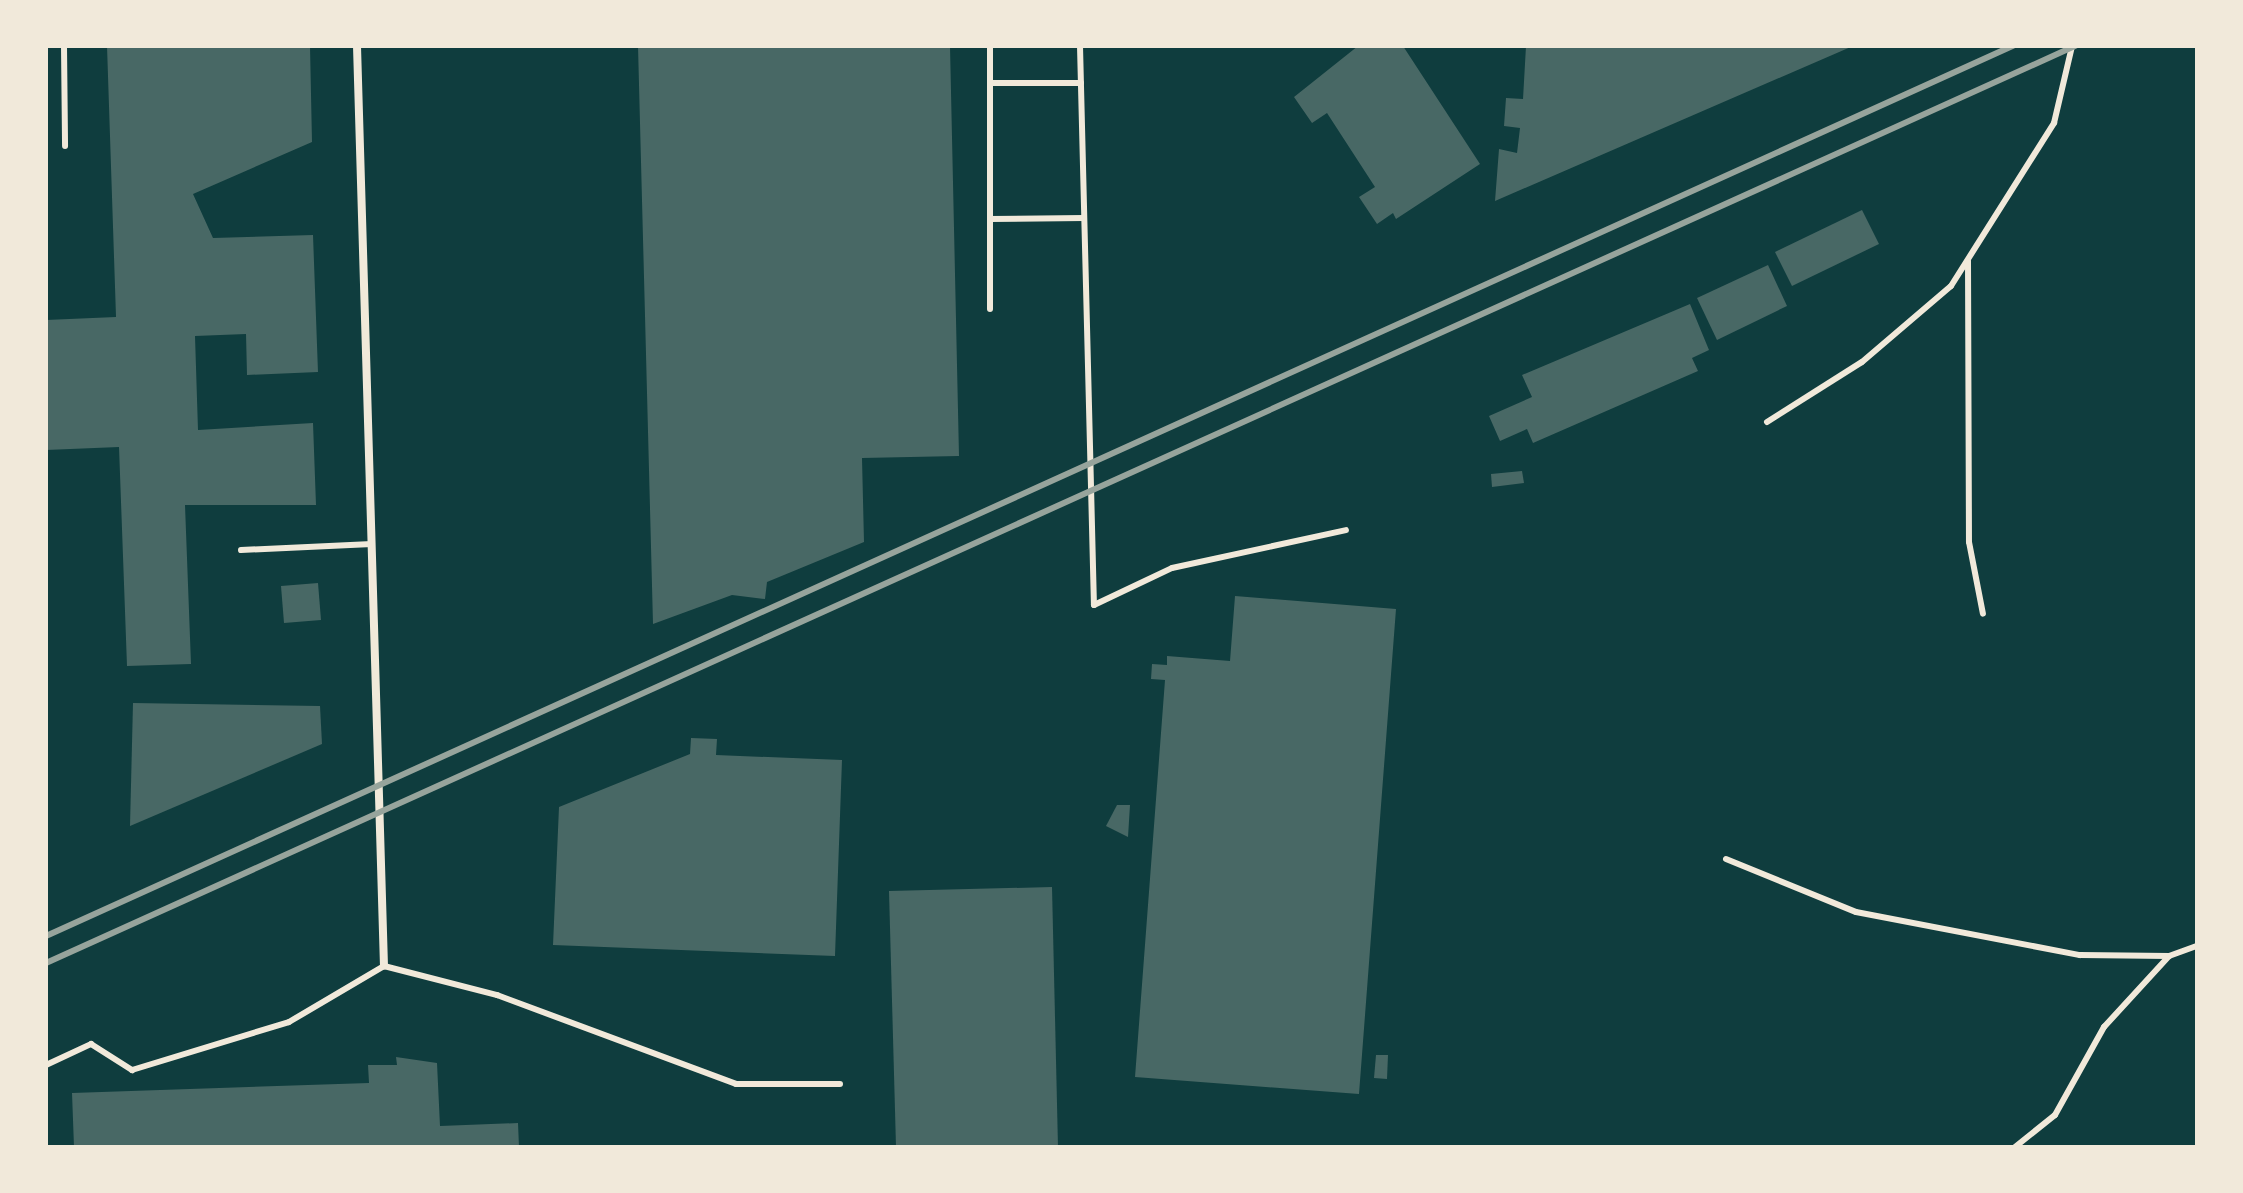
<!DOCTYPE html>
<html>
<head>
<meta charset="utf-8">
<style>
	body { margin:0 }
	#map { position:relative; width:2243px; height:1193px; overflow:hidden; background:#0f3d3e; font-family:"PT Sans Narrow",sans-serif }
	div>[style] { position:absolute }
	.building>* { inset:0; background:#486865 }
	.service>* { height:6px; margin:-3px; padding:0 3px; transform-origin:3px; border-radius:3px; background:#f1e9da }
	.minor>* { height:8px; margin:-4px; padding:0 4px; transform-origin:4px; border-radius:4px; background:#f1e9da }
	.rail>* { height:6px; margin:-3px; padding:0 3px; transform-origin:3px; border-radius:3px; background:#97a49c }
	span { translate:-50% -50%; white-space:nowrap; text-align:center; line-height:1.15; -webkit-text-stroke:6px #f1e9da; paint-order:stroke }
	.frame { position:absolute; inset:0; border:48px solid #f1e9da; pointer-events:none }
</style>
</head>
<body>
<div id="map">
	<div class="building">
		<div style="clip-path:polygon(107px 46px,310px 46px,312px 142px,193px 194px,213px 238px,313px 235px,318px 372px,247px 375px,246px 334px,195px 336px,198px 430px,313px 423px,316px 505px,185px 505px,191px 664px,127px 666px,119px 447px,46px 450px,46px 320px,116px 317px)"></div>
		<div style="clip-path:polygon(638px 46px,950px 46px,959px 456px,862px 458px,864px 542px,767px 582px,765px 599px,732px 595px,653px 624px)"></div>
		<div style="clip-path:polygon(1358px 46px,1403px 46px,1480px 164px,1396px 219px,1393px 213px,1377px 224px,1359px 197px,1375px 187px,1327px 113px,1312px 123px,1294px 97px)"></div>
		<div style="clip-path:polygon(1526px 46px,1853px 46px,1495px 201px,1499px 149px,1517px 153px,1520px 128px,1504px 126px,1506px 98px,1523px 99px)"></div>
		<div style="clip-path:polygon(1862px 210px,1879px 244px,1792px 286px,1775px 252px)"></div>
		<div style="clip-path:polygon(1768px 265px,1787px 306px,1717px 340px,1697px 298px)"></div>
		<div style="clip-path:polygon(1690px 304px,1709px 350px,1692px 358px,1698px 371px,1533px 443px,1527px 429px,1500px 441px,1489px 416px,1532px 397px,1522px 375px)"></div>
		<div style="clip-path:polygon(1522px 471px,1524px 483px,1492px 487px,1491px 474px)"></div>
		<div style="clip-path:polygon(318px 583px,321px 620px,284px 623px,281px 586px)"></div>
		<div style="clip-path:polygon(1235px 596px,1396px 609px,1359px 1094px,1135px 1077px,1165px 680px,1151px 679px,1152px 664px,1167px 665px,1167px 656px,1230px 661px)"></div>
		<div style="clip-path:polygon(133px 703px,320px 706px,322px 744px,130px 826px)"></div>
		<div style="clip-path:polygon(691px 738px,717px 739px,716px 755px,842px 760px,835px 956px,553px 945px,559px 807px,690px 754px)"></div>
		<div style="clip-path:polygon(1117px 805px,1130px 805px,1128px 837px,1106px 826px)"></div>
		<div style="clip-path:polygon(1052px 887px,1058px 1147px,896px 1147px,889px 891px)"></div>
		<div style="clip-path:polygon(1376px 1055px,1388px 1055px,1387px 1079px,1374px 1078px)"></div>
		<div style="clip-path:polygon(396px 1057px,437px 1063px,440px 1126px,518px 1123px,519px 1147px,74px 1147px,72px 1093px,369px 1083px,368px 1065px,397px 1065px)"></div>
	</div>
	<div class="service">
		<div style="left:64px;top:46px;width:100px;rotate:89.4deg"></div>
		<div style="left:990px;top:46px;width:263px;rotate:90deg"></div>
		<div style="left:1080px;top:46px;width:559px;rotate:88.57deg"></div>
		<div style="left:1094px;top:605px;width:86px;rotate:-25.4deg"></div>
		<div style="left:1172px;top:568px;width:178px;rotate:-12.3deg"></div>
		<div style="left:990px;top:83px;width:91px"></div>
		<div style="left:990px;top:219px;width:94px;rotate:-0.6deg"></div>
		<div style="left:1968px;top:261px;width:281px;rotate:89.8deg"></div>
		<div style="left:1969px;top:542px;width:73px;rotate:79deg"></div>
		<div style="left:1767px;top:422px;width:112px;rotate:-32.3deg"></div>
		<div style="left:1862px;top:362px;width:117px;rotate:-40.5deg"></div>
		<div style="left:1951px;top:286px;width:193px;rotate:-57.7deg"></div>
		<div style="left:2054px;top:123px;width:79px;rotate:-76.8deg"></div>
		<div style="left:241px;top:550px;width:131px;rotate:-2.6deg"></div>
		<div style="left:1726px;top:859px;width:140px;rotate:22.2deg"></div>
		<div style="left:1856px;top:912px;width:228px;rotate:10.9deg"></div>
		<div style="left:2080px;top:955px;width:89px;rotate:0.6deg"></div>
		<div style="left:46px;top:1065px;width:50px;rotate:-25deg"></div>
		<div style="left:91px;top:1044px;width:49px;rotate:32.4deg"></div>
		<div style="left:132px;top:1070px;width:164px;rotate:-17deg"></div>
		<div style="left:289px;top:1022px;width:110px;rotate:-30.5deg"></div>
		<div style="left:384px;top:966px;width:117px;rotate:14.4deg"></div>
		<div style="left:497px;top:995px;width:255px;rotate:20.4deg"></div>
		<div style="left:736px;top:1084px;width:104px"></div>
		<div style="left:2015px;top:1147px;width:51px;rotate:-38.7deg"></div>
		<div style="left:2055px;top:1115px;width:101px;rotate:-60.9deg"></div>
		<div style="left:2104px;top:1027px;width:96px;rotate:-47.5deg"></div>
		<div style="left:2169px;top:956px;width:30px;rotate:-20deg"></div>
	</div>
	<div class="minor">
		<div style="left:357px;top:46px;width:920px;rotate:88.32deg"></div>
	</div>
	<div class="rail">
		<div style="left:46px;top:936px;width:2159px;rotate:-24.35deg"></div>
		<div style="left:46px;top:963px;width:2227px;rotate:-24.32deg"></div>
	</div>
	<div class="frame"></div>
</div>
</body>
</html>
